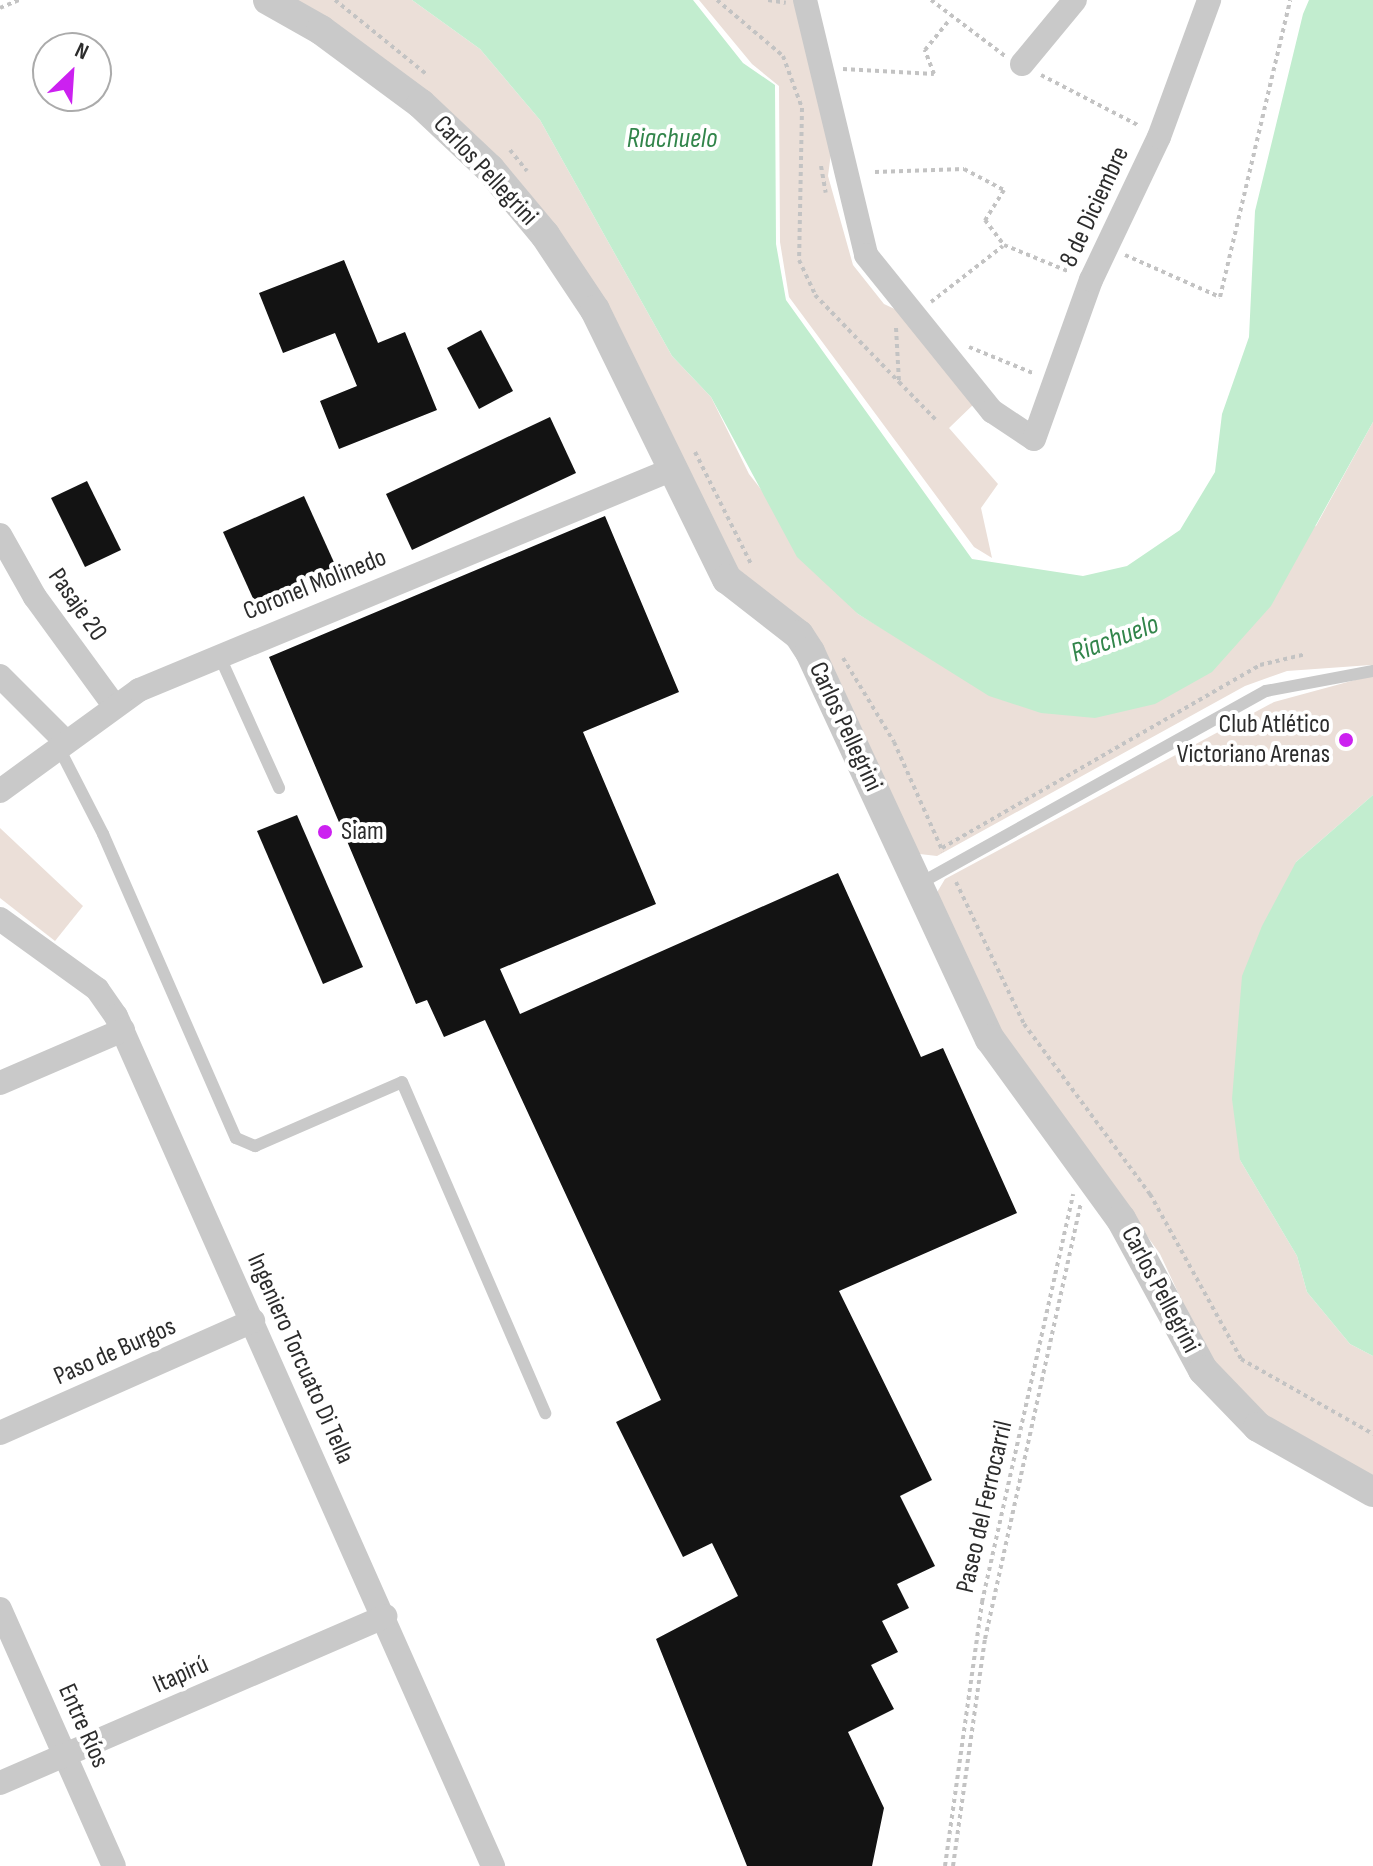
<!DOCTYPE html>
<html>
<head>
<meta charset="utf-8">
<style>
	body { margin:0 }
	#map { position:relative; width:1373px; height:1866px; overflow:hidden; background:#fff; font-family:"Sofia Sans Condensed",sans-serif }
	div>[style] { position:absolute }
	.green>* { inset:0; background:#ebdfd8 }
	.water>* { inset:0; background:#c2edcf }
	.building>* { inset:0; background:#131313 }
	.path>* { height:4px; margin-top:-2px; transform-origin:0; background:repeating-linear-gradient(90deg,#c3c3c3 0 4px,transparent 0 8px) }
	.service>* { height:12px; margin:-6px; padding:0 6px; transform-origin:6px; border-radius:6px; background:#c9c9c9 }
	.minor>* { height:24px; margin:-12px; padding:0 12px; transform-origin:12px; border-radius:12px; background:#c9c9c9 }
	.tertiary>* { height:30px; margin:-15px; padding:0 15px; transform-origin:15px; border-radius:15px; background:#c9c9c9 }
	.dots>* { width:22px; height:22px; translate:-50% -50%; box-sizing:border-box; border:4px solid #fff; border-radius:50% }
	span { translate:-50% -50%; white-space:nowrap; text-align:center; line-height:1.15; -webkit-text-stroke:8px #fff; paint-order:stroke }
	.street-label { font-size:26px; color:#2c2c2c }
	.poi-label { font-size:26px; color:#2c2c2c }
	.right { translate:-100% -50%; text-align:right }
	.left { translate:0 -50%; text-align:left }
	.water-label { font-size:28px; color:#32854b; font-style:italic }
	.north { position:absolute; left:32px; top:32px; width:80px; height:80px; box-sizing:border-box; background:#fff; border:2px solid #ababab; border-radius:50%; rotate:25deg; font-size:22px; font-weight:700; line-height:32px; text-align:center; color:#2c2c2c }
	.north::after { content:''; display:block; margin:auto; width:28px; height:36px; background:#cc21f0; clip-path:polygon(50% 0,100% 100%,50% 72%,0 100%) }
</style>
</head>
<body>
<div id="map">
	<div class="green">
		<div style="clip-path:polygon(283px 0,412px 0,480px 49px,540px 120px,672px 356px,711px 397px,749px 474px,858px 614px,923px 653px,1316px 526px,1373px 422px,1373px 795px,1296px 862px,1240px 1160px,1297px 1256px,1307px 1292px,1350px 1344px,1373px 1356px,1373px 1477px,1290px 1434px,1232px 1389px,1204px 1348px,1160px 1254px,996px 1027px,933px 899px,945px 879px,1274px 702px,1366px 677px,1371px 665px,1287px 671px,1245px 686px,937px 856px,911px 853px,828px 671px,742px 586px,552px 232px)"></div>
		<div style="clip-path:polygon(699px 0,799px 0,831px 153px,828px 176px,853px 265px,884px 304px,903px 313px,976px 402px,949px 428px,998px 484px,981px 508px,992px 558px,974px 547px,789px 297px,780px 242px,779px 86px,752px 64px)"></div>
		<div style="clip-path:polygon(0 828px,83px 906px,55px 941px,0 898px)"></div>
	</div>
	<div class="water">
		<div style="clip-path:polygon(412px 0,693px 0,743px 63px,775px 85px,776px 244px,786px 300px,972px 559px,1083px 576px,1127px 566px,1180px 530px,1215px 472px,1222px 414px,1249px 337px,1255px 211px,1303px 14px,1309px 0,1373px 0,1373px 422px,1271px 606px,1212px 672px,1155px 704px,1095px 718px,1041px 713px,989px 696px,858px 614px,797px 557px,711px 397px,672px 356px,540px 120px,480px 49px)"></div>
		<div style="clip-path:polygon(1373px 795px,1373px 1356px,1350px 1344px,1307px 1292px,1297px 1256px,1240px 1160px,1232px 1099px,1242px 976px,1262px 926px,1296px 862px)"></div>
	</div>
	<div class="building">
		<div style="clip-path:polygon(344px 260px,378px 343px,405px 332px,437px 410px,339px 449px,320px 401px,357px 386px,335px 333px,283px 353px,259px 293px)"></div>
		<div style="clip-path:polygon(481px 330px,513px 391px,479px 409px,447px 348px)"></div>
		<div style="clip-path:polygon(550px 417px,576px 473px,412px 550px,386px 494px)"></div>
		<div style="clip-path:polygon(87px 481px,121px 550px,85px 567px,51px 498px)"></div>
		<div style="clip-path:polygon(304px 496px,342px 580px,261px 616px,223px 532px)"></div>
		<div style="clip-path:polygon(605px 516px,679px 692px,583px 732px,656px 904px,500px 969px,520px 1014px,838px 873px,921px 1057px,943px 1048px,1017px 1213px,839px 1291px,932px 1480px,900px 1496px,935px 1566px,897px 1584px,909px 1608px,882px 1621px,898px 1652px,871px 1665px,894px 1709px,848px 1732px,884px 1808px,872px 1866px,747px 1866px,656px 1639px,738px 1596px,712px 1543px,683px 1557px,616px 1422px,661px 1400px,485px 1020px,444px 1037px,427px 1000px,416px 1004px,269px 657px)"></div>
		<div style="clip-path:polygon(297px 815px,363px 967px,323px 984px,257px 831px)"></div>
	</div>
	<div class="path">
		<div style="left:335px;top:0;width:117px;rotate:39.1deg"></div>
		<div style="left:717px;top:0;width:87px;rotate:40.3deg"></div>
		<div style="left:783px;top:56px;width:55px;rotate:69.9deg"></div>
		<div style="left:802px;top:108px;width:152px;rotate:91.1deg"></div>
		<div style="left:799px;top:260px;width:38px;rotate:65deg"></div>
		<div style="left:815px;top:295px;width:121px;rotate:46deg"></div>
		<div style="left:768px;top:0;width:18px;rotate:9deg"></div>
		<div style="left:931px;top:0;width:93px;rotate:37.1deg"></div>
		<div style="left:0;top:8px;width:21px;rotate:-23deg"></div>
		<div style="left:843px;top:69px;width:91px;rotate:3.1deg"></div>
		<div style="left:934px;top:74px;width:26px;rotate:-111deg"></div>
		<div style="left:925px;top:50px;width:40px;rotate:-51deg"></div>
		<div style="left:1041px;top:75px;width:111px;rotate:27.3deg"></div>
		<div style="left:510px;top:150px;width:27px;rotate:51deg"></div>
		<div style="left:821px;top:166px;width:27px;rotate:80deg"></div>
		<div style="left:875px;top:172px;width:89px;rotate:-1.9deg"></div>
		<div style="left:964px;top:169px;width:45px;rotate:27.7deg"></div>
		<div style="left:1004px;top:190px;width:36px;rotate:122deg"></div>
		<div style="left:985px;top:220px;width:31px;rotate:53deg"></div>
		<div style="left:1004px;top:245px;width:71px;rotate:22.2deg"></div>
		<div style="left:1125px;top:255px;width:104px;rotate:23.9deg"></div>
		<div style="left:1220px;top:297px;width:305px;rotate:-76.7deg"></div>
		<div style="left:931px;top:302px;width:91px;rotate:-37.9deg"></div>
		<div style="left:896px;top:328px;width:54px;rotate:86.8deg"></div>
		<div style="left:899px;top:382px;width:56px;rotate:45.7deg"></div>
		<div style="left:969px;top:347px;width:71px;rotate:22.2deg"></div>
		<div style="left:695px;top:452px;width:127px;rotate:63.4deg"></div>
		<div style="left:843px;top:658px;width:98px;rotate:58.7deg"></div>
		<div style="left:894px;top:742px;width:120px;rotate:66deg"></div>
		<div style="left:942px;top:848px;width:367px;rotate:-29.9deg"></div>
		<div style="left:1260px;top:665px;width:47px;rotate:-13.4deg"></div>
		<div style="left:956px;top:882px;width:157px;rotate:64.4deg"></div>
		<div style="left:1024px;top:1024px;width:212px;rotate:53.5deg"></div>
		<div style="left:1150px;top:1194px;width:188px;rotate:61.1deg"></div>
		<div style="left:1241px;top:1359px;width:152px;rotate:29.6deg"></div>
		<div style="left:945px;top:1866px;width:267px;rotate:-82deg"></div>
		<div style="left:982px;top:1602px;width:418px;rotate:-77.4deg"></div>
		<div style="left:953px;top:1866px;width:229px;rotate:-82deg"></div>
		<div style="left:985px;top:1639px;width:445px;rotate:-77.6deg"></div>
	</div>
	<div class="service">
		<div style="left:219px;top:655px;width:146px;rotate:65.7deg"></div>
		<div style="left:59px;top:748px;width:97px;rotate:62.9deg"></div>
		<div style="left:103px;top:834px;width:332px;rotate:66.4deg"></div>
		<div style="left:236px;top:1138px;width:21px;rotate:23deg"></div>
		<div style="left:255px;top:1146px;width:160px;rotate:-23.5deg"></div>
		<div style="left:402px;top:1082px;width:361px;rotate:66.6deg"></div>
		<div style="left:917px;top:885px;width:399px;rotate:-29.1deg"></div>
		<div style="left:1266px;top:691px;width:109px;rotate:-10.6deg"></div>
	</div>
	<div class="minor">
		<div style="left:805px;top:0;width:262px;rotate:76.5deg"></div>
		<div style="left:866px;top:255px;width:201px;rotate:51.1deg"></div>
		<div style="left:992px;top:411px;width:50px;rotate:33.7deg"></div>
		<div style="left:1034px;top:439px;width:169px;rotate:-70.3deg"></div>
		<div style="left:1091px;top:280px;width:158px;rotate:-64.6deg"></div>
		<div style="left:1159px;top:137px;width:146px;rotate:-69.9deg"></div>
		<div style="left:1022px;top:64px;width:83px;rotate:-50.4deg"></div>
		<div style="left:0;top:535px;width:71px;rotate:60.6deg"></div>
		<div style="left:35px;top:597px;width:132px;rotate:53.9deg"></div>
		<div style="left:0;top:676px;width:93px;rotate:45deg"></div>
		<div style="left:0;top:791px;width:172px;rotate:-36deg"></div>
		<div style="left:139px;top:690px;width:578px;rotate:-22.48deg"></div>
		<div style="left:0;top:919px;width:120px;rotate:35.8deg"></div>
		<div style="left:97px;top:989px;width:33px;rotate:55deg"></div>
		<div style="left:116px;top:1016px;width:930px;rotate:66.08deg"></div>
		<div style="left:0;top:1083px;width:134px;rotate:-23.3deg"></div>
		<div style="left:0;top:1433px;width:277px;rotate:-23.9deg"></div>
		<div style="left:0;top:1609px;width:281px;rotate:66.1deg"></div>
		<div style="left:0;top:1783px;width:420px;rotate:-23.4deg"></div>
	</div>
	<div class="tertiary">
		<div style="left:268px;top:0;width:61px;rotate:29.5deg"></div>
		<div style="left:321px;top:30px;width:124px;rotate:36.5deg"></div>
		<div style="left:421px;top:104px;width:95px;rotate:43.3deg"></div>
		<div style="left:490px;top:169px;width:86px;rotate:50.2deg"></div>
		<div style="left:545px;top:235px;width:90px;rotate:56.3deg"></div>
		<div style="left:595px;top:310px;width:300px;rotate:63.9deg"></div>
		<div style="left:727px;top:579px;width:91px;rotate:37.9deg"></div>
		<div style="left:799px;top:635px;width:20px;rotate:57deg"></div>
		<div style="left:810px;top:652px;width:427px;rotate:65.1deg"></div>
		<div style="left:990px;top:1039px;width:223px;rotate:54deg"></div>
		<div style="left:1121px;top:1219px;width:172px;rotate:61.5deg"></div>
		<div style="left:1203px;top:1370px;width:79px;rotate:46deg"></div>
		<div style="left:1258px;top:1427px;width:132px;rotate:29.5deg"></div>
	</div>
	<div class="dots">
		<div style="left:1346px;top:740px;background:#cc21f0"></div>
		<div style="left:325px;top:832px;background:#cc21f0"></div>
	</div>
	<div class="street-label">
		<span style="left:485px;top:171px;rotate:47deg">Carlos Pellegrini</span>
		<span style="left:1095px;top:207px;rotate:-65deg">8 de Diciembre</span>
		<span style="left:315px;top:585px;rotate:-22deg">Coronel Molinedo</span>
		<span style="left:77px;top:605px;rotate:55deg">Pasaje 20</span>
		<span style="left:845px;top:727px;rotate:65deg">Carlos Pellegrini</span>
		<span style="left:1160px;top:1290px;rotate:62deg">Carlos Pellegrini</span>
		<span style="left:115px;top:1352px;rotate:-24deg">Paso de Burgos</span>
		<span style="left:300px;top:1359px;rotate:66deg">Ingeniero Torcuato Di Tella</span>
		<span style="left:985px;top:1507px;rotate:-77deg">Paseo del Ferrocarril</span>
		<span style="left:181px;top:1675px;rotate:-24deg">Itapirú</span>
		<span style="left:83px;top:1726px;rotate:66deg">Entre Ríos</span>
	</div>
	<div class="poi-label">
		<span class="right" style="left:1330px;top:740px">Club Atlético<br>Victoriano Arenas</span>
		<span class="left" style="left:341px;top:832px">Siam</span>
	</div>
	<div class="water-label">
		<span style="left:672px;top:139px">Riachuelo</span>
		<span style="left:1115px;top:639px;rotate:-20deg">Riachuelo</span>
	</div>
	<div class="north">N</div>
</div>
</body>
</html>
